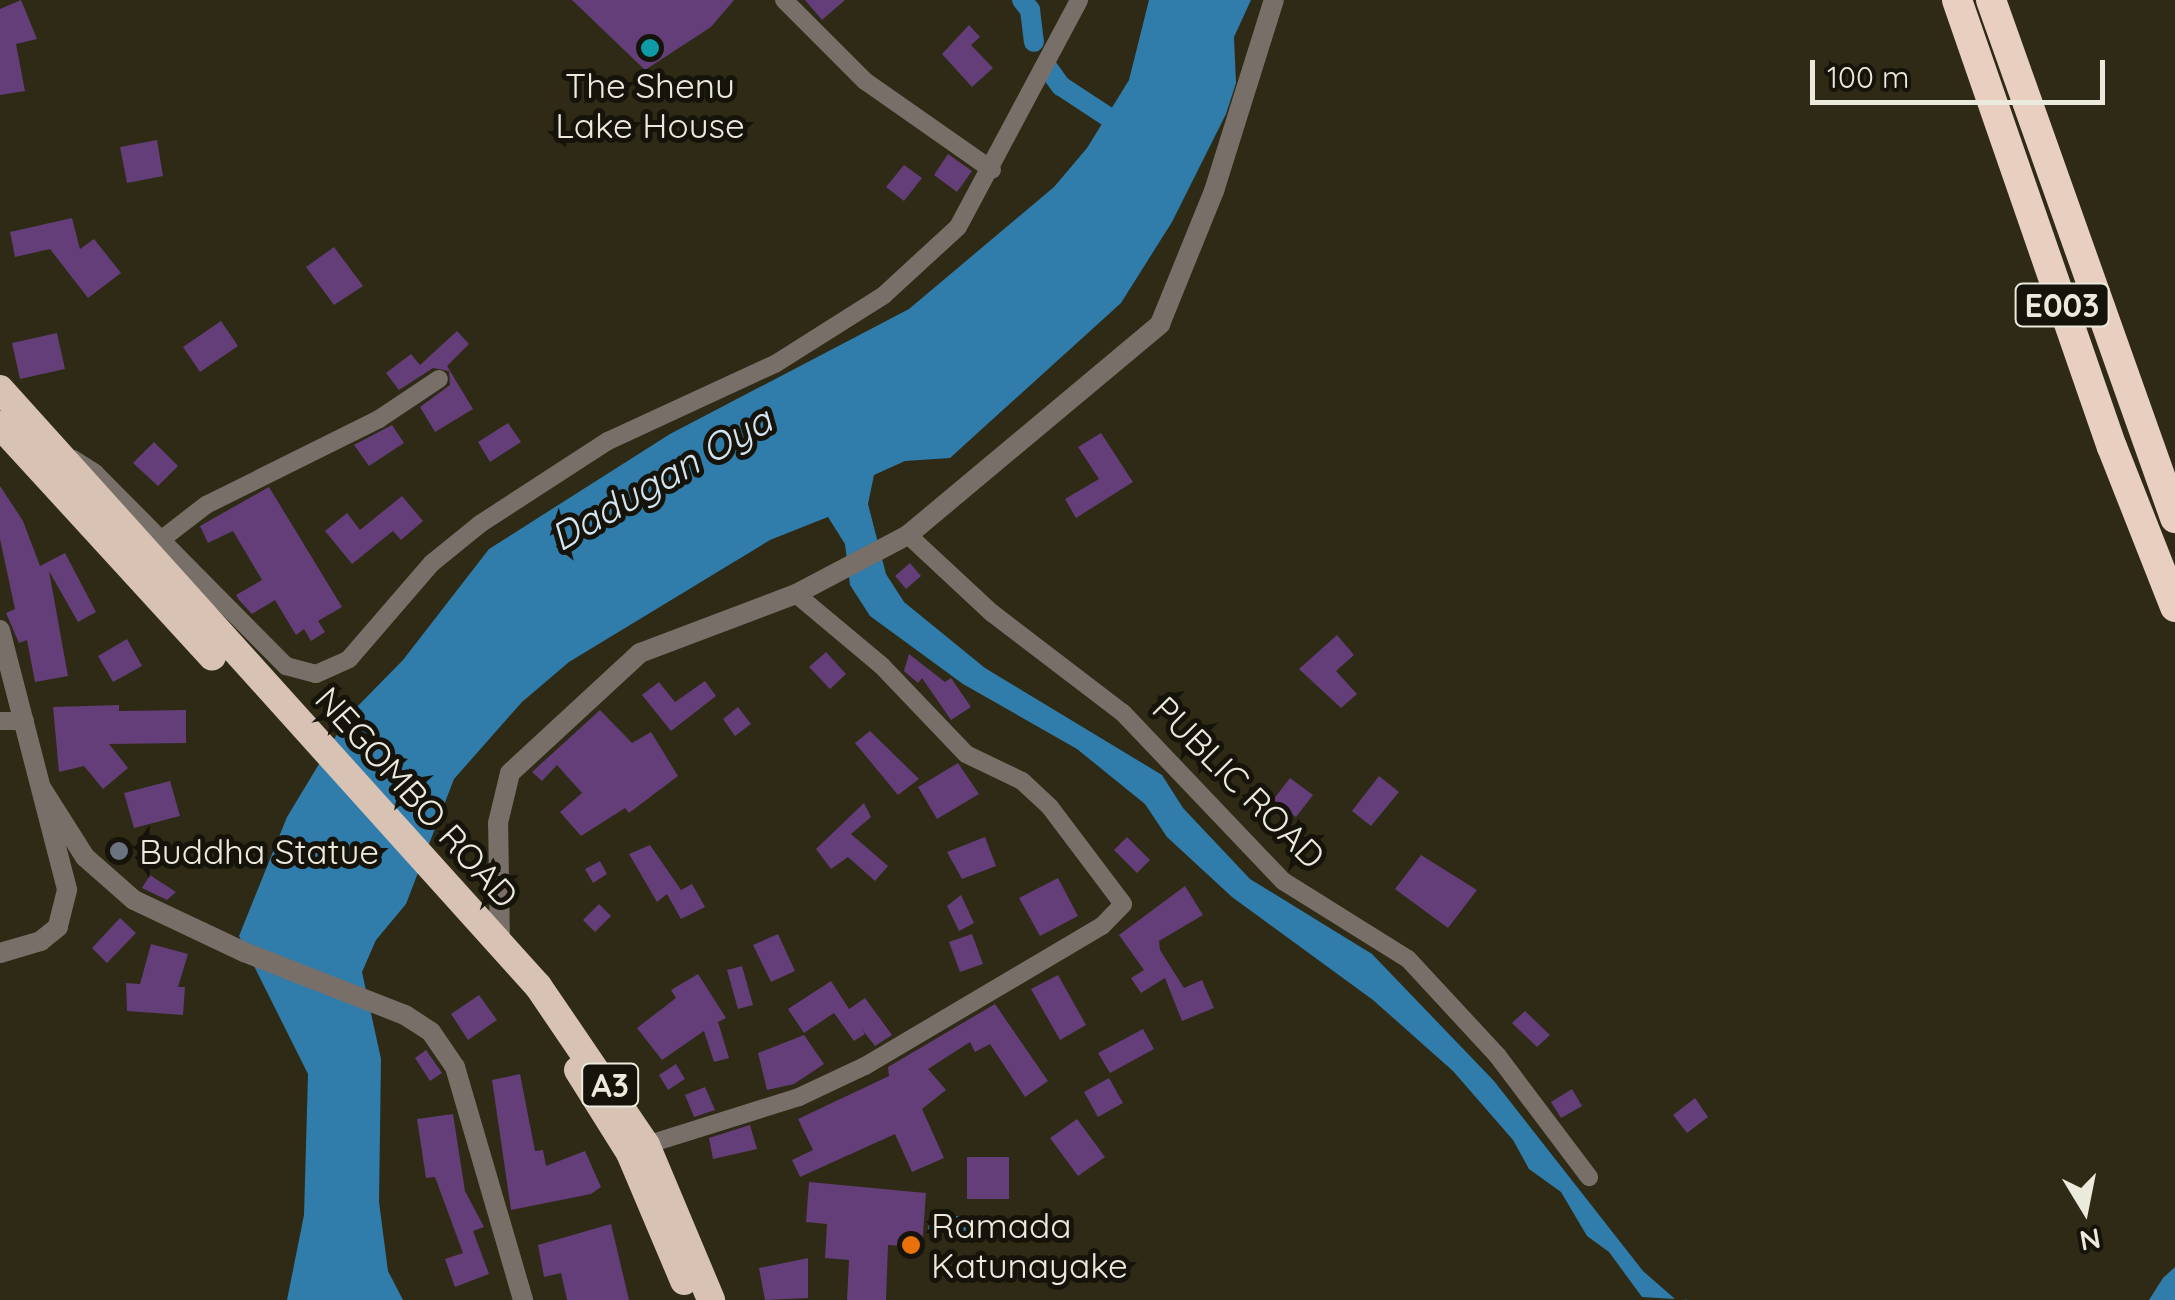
<!DOCTYPE html>
<html>
<head>
<meta charset="utf-8">
<style>
	body { margin:0 }
	#map { position:relative; width:2175px; height:1300px; overflow:hidden; background:#2e2a15; font-family:Quicksand,sans-serif }
	div>[style] { position:absolute }
	.water>* { inset:0; background:#307caa }
	.canal>* { height:20px; margin:-10px; padding:0 10px; transform-origin:10px; border-radius:10px; background:#307caa }
	.building>* { inset:0; background:#633e79 }
	.minor>* { height:18px; margin:-9px; padding:0 9px; transform-origin:9px; border-radius:9px; background:#796f69 }
	.tertiary>* { height:20px; margin:-10px; padding:0 10px; transform-origin:10px; border-radius:10px; background:#796f69 }
	.trunk>* { height:28px; margin:-14px; padding:0 14px; transform-origin:14px; border-radius:14px; background:#d8c2b4 }
	.motorway>* { height:30px; margin:-15px; padding:0 15px; transform-origin:15px; border-radius:15px; background:#e8cfc0 }
	.dots>* { width:28px; height:28px; translate:-50% -50%; box-sizing:border-box; border:5px solid #15130a; border-radius:50% }
	span { translate:-50% -50%; white-space:nowrap; text-align:center; line-height:1.15; -webkit-text-stroke:10px #15130a; paint-order:stroke }
	.shield-label span { padding:2px 8px; background:#15130a; border:2px solid; border-radius:8px; -webkit-text-stroke-width:0 }
	.shield-label { font-size:32px; color:#eceadd; font-weight:700 }
	.poi-label { font-size:35px; color:#eceadd }
	.left { translate:0 -50%; text-align:left }
	.street-label { font-size:35px; color:#eceadd }
	.water-label { font-size:38px; color:#d3e5f2; font-style:italic }
	.north { position:absolute; left:2035px; top:1160px; width:100px; height:100px; -webkit-text-stroke:8px #15130a; paint-order:stroke; rotate:170deg; font-size:28px; font-weight:700; line-height:40px; text-align:center; color:#eceadd }
	.north::after { content:''; display:block; margin:auto; width:35px; height:45px; background:#eceadd; clip-path:polygon(50% 0,100% 100%,50% 72%,0 100%) }
	.scale { position:absolute; left:1810px; top:60px; width:295px; height:45px; box-sizing:border-box; border:5px solid #eceadd; border-top:0; padding-left:12px; font-size:30px; line-height:35px; white-space:nowrap; color:#eceadd; -webkit-text-stroke:8px #15130a; paint-order:stroke }
</style>
</head>
<body>
<div id="map">
	<div class="water">
		<div style="clip-path:polygon(1149px 0,1251px 0,1234px 37px,1236px 83px,1226px 114px,1172px 222px,1121px 303px,950px 458px,905px 461px,874px 475px,868px 504px,886px 574px,904px 602px,985px 668px,1162px 775px,1183px 808px,1250px 879px,1372px 954px,1494px 1081px,1643px 1271px,1675px 1299px,1692px 1300px,1642px 1297px,1609px 1252px,1587px 1236px,1561px 1192px,1529px 1169px,1513px 1140px,1453px 1071px,1373px 1000px,1232px 897px,1167px 837px,1145px 804px,1077px 749px,963px 684px,870px 616px,850px 585px,845px 544px,828px 517px,770px 540px,569px 662px,522px 702px,454px 779px,406px 904px,376px 940px,362px 972px,381px 1059px,379px 1202px,388px 1271px,403px 1300px,287px 1300px,304px 1215px,308px 1074px,239px 936px,287px 817px,348px 716px,403px 660px,489px 549px,670px 434px,909px 309px,1054px 187px,1087px 148px,1129px 80px)"></div>
		<div style="clip-path:polygon(931px 1213px,972px 1218px,969px 1235px,928px 1230px)"></div>
		<div style="clip-path:polygon(2175px 1267px,2175px 1300px,2149px 1300px,2163px 1278px)"></div>
	</div>
	<div class="canal">
		<div style="left:1022px;top:0;width:13px;rotate:51deg"></div>
		<div style="left:1030px;top:10px;width:32px;rotate:83deg"></div>
		<div style="left:1047px;top:67px;width:24px;rotate:54deg"></div>
		<div style="left:1061px;top:86px;width:84px;rotate:33.3deg"></div>
	</div>
	<div class="building">
		<div style="clip-path:polygon(21px 0,37px 39px,16px 44px,25px 91px,0 95px,0 9px)"></div>
		<div style="clip-path:polygon(572px 0,734px 0,711px 27px,645px 70px)"></div>
		<div style="clip-path:polygon(805px 0,845px 0,822px 20px)"></div>
		<div style="clip-path:polygon(969px 25px,980px 37px,971px 45px,993px 68px,972px 87px,942px 54px)"></div>
		<div style="clip-path:polygon(157px 140px,163px 176px,127px 183px,120px 147px)"></div>
		<div style="clip-path:polygon(948px 154px,972px 171px,957px 192px,934px 175px)"></div>
		<div style="clip-path:polygon(904px 165px,922px 178px,904px 201px,886px 187px)"></div>
		<div style="clip-path:polygon(72px 218px,80px 249px,94px 239px,121px 273px,88px 298px,50px 249px,15px 257px,10px 232px)"></div>
		<div style="clip-path:polygon(334px 247px,363px 286px,334px 305px,306px 267px)"></div>
		<div style="clip-path:polygon(221px 321px,238px 346px,200px 372px,183px 347px)"></div>
		<div style="clip-path:polygon(457px 331px,469px 344px,447px 366px,473px 409px,435px 432px,420px 407px,450px 385px,449px 371px,433px 368px,399px 390px,386px 373px,411px 354px,420px 365px)"></div>
		<div style="clip-path:polygon(57px 333px,65px 369px,20px 379px,12px 343px)"></div>
		<div style="clip-path:polygon(508px 423px,521px 442px,490px 462px,478px 442px)"></div>
		<div style="clip-path:polygon(392px 425px,404px 443px,369px 466px,354px 445px)"></div>
		<div style="clip-path:polygon(1101px 433px,1133px 482px,1076px 518px,1065px 499px,1099px 479px,1078px 447px)"></div>
		<div style="clip-path:polygon(154px 442px,178px 466px,158px 486px,133px 463px)"></div>
		<div style="clip-path:polygon(0 486px,23px 521px,40px 566px,65px 553px,96px 612px,78px 622px,49px 571px,68px 676px,35px 682px,27px 640px,19px 643px,6px 613px,15px 609px,0 539px)"></div>
		<div style="clip-path:polygon(269px 487px,342px 607px,318px 621px,325px 632px,311px 641px,304px 629px,296px 635px,275px 600px,252px 614px,239px 600px,236px 595px,262px 580px,233px 531px,208px 543px,200px 526px)"></div>
		<div style="clip-path:polygon(402px 496px,423px 521px,401px 540px,393px 531px,352px 564px,325px 531px,347px 513px,360px 530px)"></div>
		<div style="clip-path:polygon(910px 563px,921px 576px,906px 589px,895px 576px)"></div>
		<div style="clip-path:polygon(1337px 635px,1354px 655px,1336px 671px,1357px 694px,1341px 708px,1299px 669px)"></div>
		<div style="clip-path:polygon(127px 639px,142px 666px,113px 682px,98px 656px)"></div>
		<div style="clip-path:polygon(826px 652px,846px 674px,830px 689px,809px 667px)"></div>
		<div style="clip-path:polygon(909px 654px,945px 682px,951px 678px,971px 707px,951px 720px,922px 678px,918px 683px,904px 671px)"></div>
		<div style="clip-path:polygon(705px 681px,716px 696px,671px 731px,642px 695px,659px 682px,675px 702px)"></div>
		<div style="clip-path:polygon(119px 705px,119px 711px,186px 710px,186px 743px,109px 744px,128px 768px,103px 789px,84px 766px,59px 772px,53px 707px)"></div>
		<div style="clip-path:polygon(738px 707px,751px 724px,735px 736px,723px 719px)"></div>
		<div style="clip-path:polygon(600px 710px,632px 743px,651px 732px,678px 776px,629px 813px,625px 808px,581px 836px,560px 812px,582px 793px,557px 765px,542px 781px,532px 772px)"></div>
		<div style="clip-path:polygon(870px 731px,919px 779px,898px 795px,855px 743px)"></div>
		<div style="clip-path:polygon(958px 763px,979px 794px,937px 819px,918px 787px)"></div>
		<div style="clip-path:polygon(1379px 776px,1399px 792px,1371px 826px,1352px 811px)"></div>
		<div style="clip-path:polygon(1290px 778px,1313px 795px,1296px 817px,1273px 800px)"></div>
		<div style="clip-path:polygon(170px 781px,180px 816px,134px 828px,124px 793px)"></div>
		<div style="clip-path:polygon(864px 803px,871px 817px,851px 834px,888px 866px,875px 881px,848px 857px,831px 869px,816px 849px)"></div>
		<div style="clip-path:polygon(985px 837px,996px 866px,962px 879px,947px 852px)"></div>
		<div style="clip-path:polygon(1127px 837px,1150px 860px,1137px 873px,1114px 850px)"></div>
		<div style="clip-path:polygon(650px 845px,681px 890px,692px 884px,705px 907px,681px 919px,667px 894px,657px 902px,629px 854px)"></div>
		<div style="clip-path:polygon(1421px 855px,1477px 890px,1448px 928px,1395px 889px)"></div>
		<div style="clip-path:polygon(600px 861px,607px 874px,593px 883px,585px 869px)"></div>
		<div style="clip-path:polygon(150px 875px,176px 892px,167px 900px,142px 888px)"></div>
		<div style="clip-path:polygon(1058px 878px,1078px 916px,1040px 936px,1019px 898px)"></div>
		<div style="clip-path:polygon(1185px 886px,1203px 915px,1159px 941px,1160px 950px,1184px 988px,1202px 980px,1214px 1008px,1182px 1021px,1165px 978px,1141px 993px,1131px 978px,1144px 970px,1119px 935px)"></div>
		<div style="clip-path:polygon(961px 895px,974px 923px,959px 931px,947px 906px)"></div>
		<div style="clip-path:polygon(599px 904px,611px 916px,595px 932px,583px 920px)"></div>
		<div style="clip-path:polygon(120px 918px,136px 933px,107px 963px,92px 948px)"></div>
		<div style="clip-path:polygon(778px 934px,795px 971px,771px 982px,753px 945px)"></div>
		<div style="clip-path:polygon(972px 934px,983px 964px,960px 972px,949px 942px)"></div>
		<div style="clip-path:polygon(151px 944px,188px 954px,178px 987px,185px 987px,183px 1015px,127px 1011px,126px 983px,140px 984px)"></div>
		<div style="clip-path:polygon(742px 966px,753px 1005px,738px 1009px,727px 970px)"></div>
		<div style="clip-path:polygon(698px 974px,726px 1018px,718px 1022px,729px 1058px,714px 1062px,704px 1031px,662px 1060px,637px 1028px,676px 998px,671px 990px)"></div>
		<div style="clip-path:polygon(1058px 975px,1086px 1025px,1060px 1040px,1031px 989px)"></div>
		<div style="clip-path:polygon(831px 981px,849px 1009px,865px 998px,892px 1035px,875px 1046px,861px 1028px,865px 1034px,854px 1041px,834px 1013px,804px 1033px,788px 1009px)"></div>
		<div style="clip-path:polygon(479px 995px,497px 1020px,468px 1040px,451px 1014px)"></div>
		<div style="clip-path:polygon(995px 1004px,1048px 1081px,1025px 1097px,990px 1044px,975px 1052px,970px 1042px,928px 1069px,946px 1090px,922px 1109px,944px 1158px,912px 1172px,895px 1134px,800px 1177px,792px 1160px,813px 1150px,798px 1119px,889px 1076px,888px 1067px)"></div>
		<div style="clip-path:polygon(1525px 1011px,1550px 1035px,1537px 1047px,1512px 1023px)"></div>
		<div style="clip-path:polygon(1143px 1029px,1154px 1049px,1110px 1073px,1098px 1053px)"></div>
		<div style="clip-path:polygon(804px 1035px,824px 1064px,794px 1084px,767px 1090px,758px 1053px)"></div>
		<div style="clip-path:polygon(426px 1050px,442px 1073px,430px 1081px,415px 1058px)"></div>
		<div style="clip-path:polygon(676px 1064px,685px 1079px,668px 1090px,659px 1075px)"></div>
		<div style="clip-path:polygon(520px 1074px,535px 1151px,543px 1150px,546px 1166px,585px 1151px,601px 1187px,591px 1194px,511px 1210px,492px 1080px)"></div>
		<div style="clip-path:polygon(1109px 1078px,1123px 1103px,1098px 1117px,1084px 1092px)"></div>
		<div style="clip-path:polygon(705px 1087px,715px 1110px,694px 1117px,685px 1095px)"></div>
		<div style="clip-path:polygon(1572px 1089px,1582px 1106px,1561px 1118px,1551px 1102px)"></div>
		<div style="clip-path:polygon(1695px 1098px,1708px 1117px,1687px 1133px,1673px 1115px)"></div>
		<div style="clip-path:polygon(453px 1114px,465px 1191px,484px 1227px,473px 1231px,489px 1274px,455px 1287px,445px 1259px,463px 1253px,435px 1177px,426px 1178px,417px 1119px)"></div>
		<div style="clip-path:polygon(1077px 1119px,1105px 1157px,1078px 1176px,1050px 1138px)"></div>
		<div style="clip-path:polygon(750px 1125px,757px 1149px,713px 1159px,709px 1138px)"></div>
		<div style="clip-path:polygon(967px 1157px,1009px 1157px,1009px 1199px,967px 1199px)"></div>
		<div style="clip-path:polygon(809px 1182px,926px 1193px,922px 1247px,888px 1245px,886px 1300px,847px 1300px,849px 1260px,825px 1258px,827px 1224px,806px 1222px)"></div>
		<div style="clip-path:polygon(611px 1224px,629px 1300px,567px 1300px,561px 1273px,544px 1277px,538px 1245px)"></div>
		<div style="clip-path:polygon(808px 1258px,808px 1298px,765px 1300px,759px 1268px)"></div>
	</div>
	<div class="minor">
		<div style="left:784px;top:0;width:115px;rotate:45deg"></div>
		<div style="left:865px;top:81px;width:155px;rotate:35deg"></div>
		<div style="left:73px;top:459px;width:26px;rotate:32deg"></div>
		<div style="left:95px;top:473px;width:272px;rotate:45.3deg"></div>
		<div style="left:286px;top:666px;width:31px;rotate:15deg"></div>
		<div style="left:316px;top:674px;width:36px;rotate:-24deg"></div>
		<div style="left:349px;top:659px;width:127px;rotate:-49.2deg"></div>
		<div style="left:432px;top:563px;width:62px;rotate:-39.1deg"></div>
		<div style="left:480px;top:524px;width:153px;rotate:-33deg"></div>
		<div style="left:608px;top:441px;width:184px;rotate:-24.8deg"></div>
		<div style="left:775px;top:364px;width:129px;rotate:-32.3deg"></div>
		<div style="left:884px;top:295px;width:100px;rotate:-42.6deg"></div>
		<div style="left:958px;top:227px;width:257px;rotate:-61.9deg"></div>
		<div style="left:908px;top:535px;width:115px;rotate:42.9deg"></div>
		<div style="left:992px;top:613px;width:165px;rotate:37.4deg"></div>
		<div style="left:1123px;top:713px;width:232px;rotate:46.4deg"></div>
		<div style="left:1283px;top:881px;width:147px;rotate:32deg"></div>
		<div style="left:1408px;top:959px;width:131px;rotate:47.2deg"></div>
		<div style="left:1497px;top:1055px;width:153px;rotate:53deg"></div>
		<div style="left:162px;top:539px;width:56px;rotate:-37.7deg"></div>
		<div style="left:206px;top:505px;width:193px;rotate:-26.4deg"></div>
		<div style="left:379px;top:419px;width:72px;rotate:-33.7deg"></div>
		<div style="left:0;top:721px;width:25px"></div>
		<div style="left:646px;top:1145px;width:160px;rotate:-17.4deg"></div>
		<div style="left:799px;top:1097px;width:73px;rotate:-25.2deg"></div>
		<div style="left:865px;top:1066px;width:275px;rotate:-30.6deg"></div>
		<div style="left:1102px;top:926px;width:30px;rotate:-46deg"></div>
		<div style="left:1123px;top:904px;width:121px;rotate:-127deg"></div>
		<div style="left:1050px;top:807px;width:38px;rotate:-137deg"></div>
		<div style="left:1022px;top:781px;width:62px;rotate:-154.3deg"></div>
		<div style="left:966px;top:754px;width:122px;rotate:-133.7deg"></div>
		<div style="left:882px;top:666px;width:112px;rotate:-140.1deg"></div>
	</div>
	<div class="tertiary">
		<div style="left:0;top:630px;width:268px;rotate:75.5deg"></div>
		<div style="left:67px;top:890px;width:38px;rotate:104deg"></div>
		<div style="left:58px;top:927px;width:22px;rotate:141deg"></div>
		<div style="left:41px;top:941px;width:43px;rotate:163.7deg"></div>
		<div style="left:42px;top:789px;width:80px;rotate:57.7deg"></div>
		<div style="left:85px;top:857px;width:65px;rotate:41.3deg"></div>
		<div style="left:134px;top:900px;width:122px;rotate:25.3deg"></div>
		<div style="left:244px;top:952px;width:173px;rotate:21.4deg"></div>
		<div style="left:405px;top:1015px;width:31px;rotate:33deg"></div>
		<div style="left:431px;top:1032px;width:42px;rotate:55.6deg"></div>
		<div style="left:455px;top:1067px;width:243px;rotate:73.7deg"></div>
		<div style="left:500px;top:944px;width:121px;rotate:-90.9deg"></div>
		<div style="left:498px;top:823px;width:51px;rotate:-76.5deg"></div>
		<div style="left:510px;top:773px;width:177px;rotate:-42.7deg"></div>
		<div style="left:640px;top:653px;width:167px;rotate:-20.7deg"></div>
		<div style="left:796px;top:594px;width:127px;rotate:-27.8deg"></div>
		<div style="left:908px;top:535px;width:329px;rotate:-39.9deg"></div>
		<div style="left:1160px;top:324px;width:144px;rotate:-67.9deg"></div>
		<div style="left:1214px;top:191px;width:200px;rotate:-72.6deg"></div>
	</div>
	<div class="trunk">
		<div style="left:0;top:389px;width:804px;rotate:47.98deg"></div>
		<div style="left:538px;top:986px;width:192px;rotate:55.8deg"></div>
		<div style="left:646px;top:1145px;width:168px;rotate:67.2deg"></div>
		<div style="left:0;top:425px;width:314px;rotate:47.5deg"></div>
		<div style="left:578px;top:1070px;width:98px;rotate:57.9deg"></div>
		<div style="left:630px;top:1153px;width:139px;rotate:67.1deg"></div>
	</div>
	<div class="motorway">
		<div style="left:1957px;top:0;width:473px;rotate:70.9deg"></div>
		<div style="left:2112px;top:447px;width:172px;rotate:68.5deg"></div>
		<div style="left:1991px;top:0;width:550px;rotate:70.44deg"></div>
	</div>
	<div class="dots">
		<div style="left:650px;top:48px;background:#0f9aa8"></div>
		<div style="left:119px;top:851px;background:#6b7280"></div>
		<div style="left:911px;top:1245px;background:#e8710a"></div>
	</div>
	<div class="shield-label">
		<span style="left:2062px;top:305px">E003</span>
		<span style="left:610px;top:1085px">A3</span>
	</div>
	<div class="poi-label">
		<span style="left:650px;top:105px">The Shenu<br>Lake House</span>
		<span class="left" style="left:139px;top:851px">Buddha Statue</span>
		<span class="left" style="left:931px;top:1245px">Ramada<br>Katunayake</span>
	</div>
	<div class="street-label">
		<span style="left:1239px;top:782px;rotate:45deg">PUBLIC ROAD</span>
		<span style="left:417px;top:797px;rotate:48deg">NEGOMBO ROAD</span>
	</div>
	<div class="water-label">
		<span style="left:661px;top:479px;rotate:-30deg">Dadugan Oya</span>
	</div>
	<div class="north">N</div>
	<div class="scale">100 m</div>
</div>
</body>
</html>
